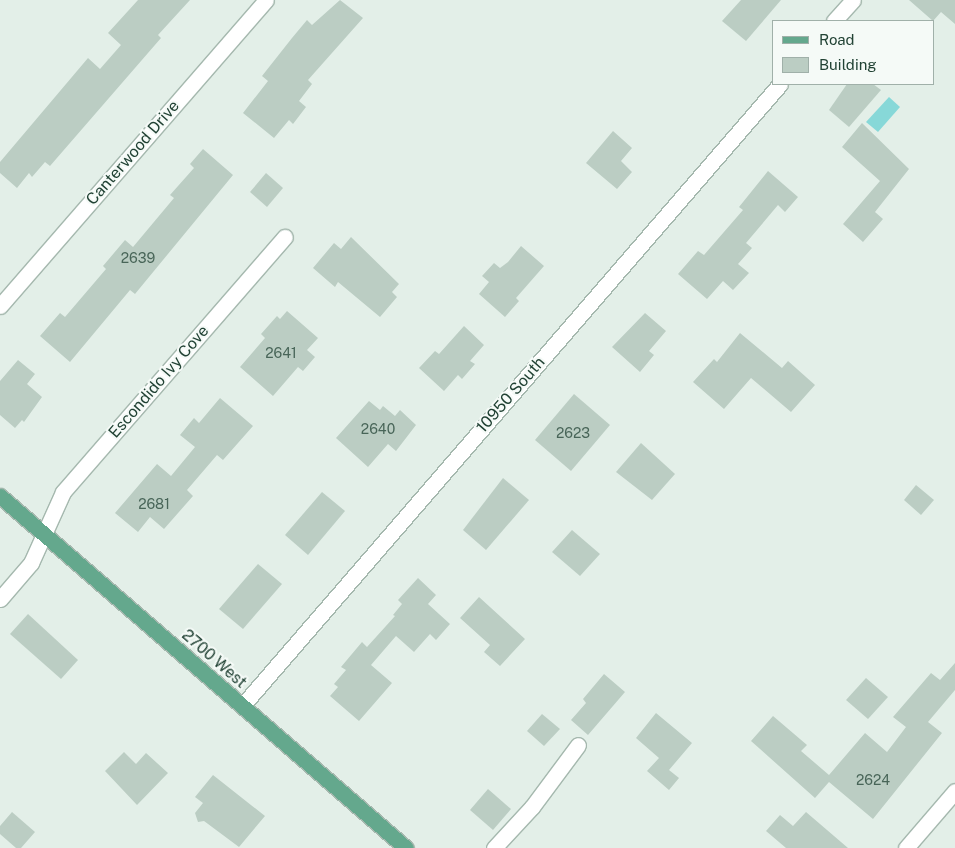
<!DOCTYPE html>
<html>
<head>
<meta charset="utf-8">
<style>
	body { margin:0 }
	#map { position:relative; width:955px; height:848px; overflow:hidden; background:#e3efe8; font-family:"Public Sans",sans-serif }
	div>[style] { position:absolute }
	.water>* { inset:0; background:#87d8d8 }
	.building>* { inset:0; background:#bbcdc3 }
	.roads { filter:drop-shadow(1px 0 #a5b8ae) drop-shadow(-1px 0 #a5b8ae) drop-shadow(0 1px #a5b8ae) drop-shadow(0 -1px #a5b8ae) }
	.minor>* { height:15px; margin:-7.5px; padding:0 7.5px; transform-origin:7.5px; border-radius:7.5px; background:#fff }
	.major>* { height:15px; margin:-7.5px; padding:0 7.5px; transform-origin:7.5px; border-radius:7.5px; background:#64a88d }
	span { translate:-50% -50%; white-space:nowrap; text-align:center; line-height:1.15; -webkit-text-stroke:4px #f5faf7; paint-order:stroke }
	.number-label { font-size:14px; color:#486558 }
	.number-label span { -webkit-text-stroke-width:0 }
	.street-label { font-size:16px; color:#214234 }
	.legend { position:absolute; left:772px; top:20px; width:162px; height:65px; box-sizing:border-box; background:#f5faf7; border:1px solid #a0b0a9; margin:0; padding:6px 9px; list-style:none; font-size:15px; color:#214234 }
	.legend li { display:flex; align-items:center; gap:10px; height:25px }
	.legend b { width:25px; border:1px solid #a0b0a9 }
</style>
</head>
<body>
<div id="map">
	<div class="water">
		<div style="clip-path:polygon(889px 97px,900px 107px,878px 132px,866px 122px)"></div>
	</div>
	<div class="building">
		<div style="clip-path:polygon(138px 0,190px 0,158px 35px,161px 38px,50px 166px,45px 162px,32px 177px,29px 173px,17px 188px,0 173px,0 162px,88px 58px,100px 69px,121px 45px,108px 33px)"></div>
		<div style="clip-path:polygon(340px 0,363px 18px,308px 80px,312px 84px,299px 101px,306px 107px,293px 124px,289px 120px,274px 138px,243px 113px,268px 81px,262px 76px,292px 38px,307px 20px,312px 25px)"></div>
		<div style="clip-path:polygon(741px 0,781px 0,746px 41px,722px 21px)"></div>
		<div style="clip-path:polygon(909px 0,955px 0,955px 24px,941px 12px,933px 21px)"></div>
		<div style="clip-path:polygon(847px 84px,873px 84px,881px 90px,849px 127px,829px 110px)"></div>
		<div style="clip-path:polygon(862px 123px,909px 169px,875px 212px,883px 219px,863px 242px,843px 224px,880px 181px,842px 147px)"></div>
		<div style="clip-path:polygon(613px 131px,632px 148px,621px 161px,632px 172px,617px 189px,586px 163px)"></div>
		<div style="clip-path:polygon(203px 149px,233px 175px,135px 294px,130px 290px,70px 362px,40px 336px,60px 313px,65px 317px,106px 269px,103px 266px,125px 240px,133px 247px,174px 198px,170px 195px,194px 168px,190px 164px)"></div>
		<div style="clip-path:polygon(768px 171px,798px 197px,785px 212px,778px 205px,746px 243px,752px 248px,738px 264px,749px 273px,733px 290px,723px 281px,707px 299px,678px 274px,698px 251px,704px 255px,743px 210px,739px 207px)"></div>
		<div style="clip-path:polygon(266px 173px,283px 188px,267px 207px,250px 192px)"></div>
		<div style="clip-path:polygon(351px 237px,399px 284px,392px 292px,397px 297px,380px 317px,338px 282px,335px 287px,313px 268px,334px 243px,341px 249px)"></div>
		<div style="clip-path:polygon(521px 246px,544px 266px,516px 298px,519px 301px,505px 317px,479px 294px,489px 282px,482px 276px,494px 263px,500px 268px,508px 262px)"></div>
		<div style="clip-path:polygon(287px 311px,318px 338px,307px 350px,315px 357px,303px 371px,298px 367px,273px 396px,240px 367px,265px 338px,261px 334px,277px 316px,280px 319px)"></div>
		<div style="clip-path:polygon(645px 313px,666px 331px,649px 351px,654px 355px,640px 372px,612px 347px)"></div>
		<div style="clip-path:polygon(464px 326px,484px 345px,470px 361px,475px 364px,462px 379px,458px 375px,444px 391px,419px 368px,435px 351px,439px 354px)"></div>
		<div style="clip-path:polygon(740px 333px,782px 368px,788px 361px,815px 385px,791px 412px,751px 378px,724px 409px,693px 382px,714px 359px,717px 362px)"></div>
		<div style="clip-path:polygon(18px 360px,35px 374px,27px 384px,42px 397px,24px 422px,22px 420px,15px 428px,0 415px,0 381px)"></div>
		<div style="clip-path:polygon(574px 394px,610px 425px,571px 471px,535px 440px)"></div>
		<div style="clip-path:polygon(220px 398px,253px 426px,223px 460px,217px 455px,187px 490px,193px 496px,164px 529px,150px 517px,138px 532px,115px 513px,157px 464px,171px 476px,195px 447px,180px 435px,194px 418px,199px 423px)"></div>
		<div style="clip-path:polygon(369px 401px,380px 410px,383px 406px,395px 416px,400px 410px,416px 425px,396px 451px,388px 444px,368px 467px,336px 438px)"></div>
		<div style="clip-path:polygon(641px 443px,675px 474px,652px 500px,616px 472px)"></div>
		<div style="clip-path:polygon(503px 478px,529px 500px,486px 550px,463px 530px)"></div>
		<div style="clip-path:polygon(916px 485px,934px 500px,921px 515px,904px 500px)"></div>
		<div style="clip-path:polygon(322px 492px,345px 511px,308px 555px,285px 535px)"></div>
		<div style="clip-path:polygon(572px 530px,600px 554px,580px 576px,552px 552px)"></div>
		<div style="clip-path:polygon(258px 564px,282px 584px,243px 629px,219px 609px)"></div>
		<div style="clip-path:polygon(418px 578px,436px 595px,428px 604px,450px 624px,436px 640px,430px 634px,414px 652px,396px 636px,371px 665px,392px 683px,359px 721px,330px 696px,338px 687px,334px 684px,346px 670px,341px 667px,362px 642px,367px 647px,395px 616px,393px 615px,402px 604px,398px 600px)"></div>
		<div style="clip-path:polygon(479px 597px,525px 639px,500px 666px,484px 652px,490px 645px,460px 618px)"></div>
		<div style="clip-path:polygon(28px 614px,78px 660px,61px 679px,10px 634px)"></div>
		<div style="clip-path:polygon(955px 663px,955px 690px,928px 722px,942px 733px,873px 819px,829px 782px,815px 798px,751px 741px,773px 716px,807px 745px,801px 751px,829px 775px,865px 733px,887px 752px,906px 727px,893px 717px,931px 673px,940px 680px)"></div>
		<div style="clip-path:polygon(604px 674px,625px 692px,588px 735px,571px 720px,586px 703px,583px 699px)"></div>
		<div style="clip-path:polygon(866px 678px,888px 697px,868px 719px,846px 700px)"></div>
		<div style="clip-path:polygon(656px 713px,692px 743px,669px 770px,679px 778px,669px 790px,647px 771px,659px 758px,636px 738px)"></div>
		<div style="clip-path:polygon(542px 714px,560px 729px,544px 746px,527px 731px)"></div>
		<div style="clip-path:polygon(124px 752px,136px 764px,146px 753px,168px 773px,137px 805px,105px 771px)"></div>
		<div style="clip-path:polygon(213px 775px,265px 816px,239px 847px,204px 821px,198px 822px,195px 813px,203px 803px,195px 797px)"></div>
		<div style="clip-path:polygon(488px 789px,511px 809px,493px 830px,470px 810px)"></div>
		<div style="clip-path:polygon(12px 812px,35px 832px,21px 848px,16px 848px,0 834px,0 826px)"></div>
		<div style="clip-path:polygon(806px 812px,848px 848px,786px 848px,766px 831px,780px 815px,793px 826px)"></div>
	</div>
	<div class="roads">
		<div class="minor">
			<div style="left:834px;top:21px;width:28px;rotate:-48deg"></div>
			<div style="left:0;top:306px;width:405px;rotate:-49deg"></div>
			<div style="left:0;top:599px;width:48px;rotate:-49.3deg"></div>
			<div style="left:31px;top:563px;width:78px;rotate:-65.7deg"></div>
			<div style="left:63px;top:492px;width:338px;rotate:-49deg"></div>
			<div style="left:242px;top:706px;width:822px;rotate:-49.14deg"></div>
			<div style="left:494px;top:848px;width:56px;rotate:-47.2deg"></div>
			<div style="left:532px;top:807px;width:77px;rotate:-53.4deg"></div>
			<div style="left:906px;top:848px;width:75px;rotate:-49.3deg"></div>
		</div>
		<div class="major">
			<div style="left:0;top:496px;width:537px;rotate:40.93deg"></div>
		</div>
	</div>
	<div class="number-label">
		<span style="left:138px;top:258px">2639</span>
		<span style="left:281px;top:353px">2641</span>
		<span style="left:378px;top:429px">2640</span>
		<span style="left:573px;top:433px">2623</span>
		<span style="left:154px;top:504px">2681</span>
		<span style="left:873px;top:780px">2624</span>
	</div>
	<div class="street-label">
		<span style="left:133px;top:153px;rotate:-49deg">Canterwood Drive</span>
		<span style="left:159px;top:382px;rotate:-49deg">Escondido Ivy Cove</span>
		<span style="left:511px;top:395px;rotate:-49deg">10950 South</span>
		<span style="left:214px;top:659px;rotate:41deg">2700 West</span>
	</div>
	<ul class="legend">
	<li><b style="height:6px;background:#64a88d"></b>Road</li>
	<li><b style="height:14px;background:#bbcdc3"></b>Building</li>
	</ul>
</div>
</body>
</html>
